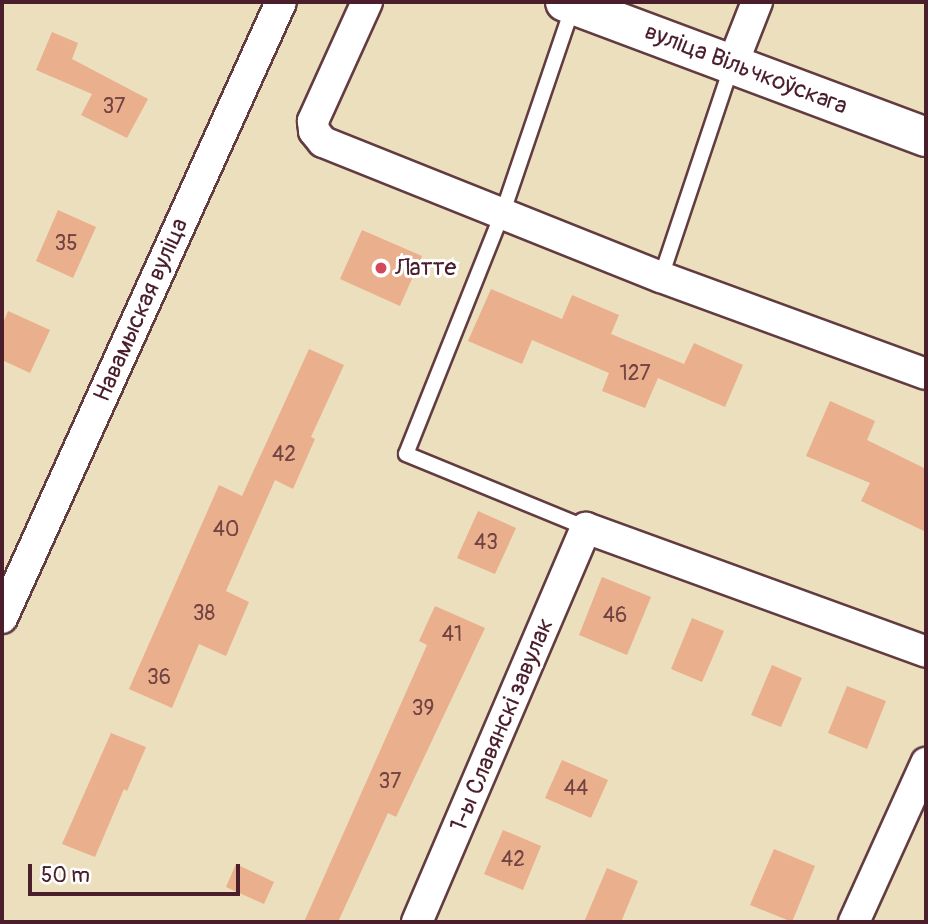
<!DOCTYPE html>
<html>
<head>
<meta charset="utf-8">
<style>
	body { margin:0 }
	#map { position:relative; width:928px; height:924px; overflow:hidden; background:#ecdfbd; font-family:Pangolin,sans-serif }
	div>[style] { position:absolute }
	.building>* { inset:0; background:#eaaf8c }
	.roads { filter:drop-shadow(2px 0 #623c41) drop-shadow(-2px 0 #623c41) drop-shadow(0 2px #623c41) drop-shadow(0 -2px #623c41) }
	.service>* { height:14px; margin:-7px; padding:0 7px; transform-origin:7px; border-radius:7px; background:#fff }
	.minor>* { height:30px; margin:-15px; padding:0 15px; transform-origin:15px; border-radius:15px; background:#fff }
	.secondary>* { height:38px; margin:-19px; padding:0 19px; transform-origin:19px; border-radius:19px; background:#fff }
	.dots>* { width:19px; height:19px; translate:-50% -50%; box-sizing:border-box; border:4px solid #fff; border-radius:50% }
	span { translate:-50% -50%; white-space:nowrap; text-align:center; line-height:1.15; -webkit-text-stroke:6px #fff; paint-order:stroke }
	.number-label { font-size:21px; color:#724343 }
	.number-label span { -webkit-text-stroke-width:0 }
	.street-label { font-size:24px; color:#4a1f2b }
	.poi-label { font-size:24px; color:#4a1f2b }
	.left { translate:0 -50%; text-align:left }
	.frame { position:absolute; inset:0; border:4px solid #4a1f2b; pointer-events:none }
	.scale { position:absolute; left:28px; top:864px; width:212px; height:32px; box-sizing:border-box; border:4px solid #4a1f2b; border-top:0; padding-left:9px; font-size:21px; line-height:24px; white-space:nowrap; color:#4a1f2b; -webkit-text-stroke:5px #fff; paint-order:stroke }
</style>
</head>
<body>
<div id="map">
	<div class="building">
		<div style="clip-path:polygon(52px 32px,78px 43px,72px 59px,148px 99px,127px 138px,81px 115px,92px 94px,36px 70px)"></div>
		<div style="clip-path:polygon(58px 210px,96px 227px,73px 278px,36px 261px)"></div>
		<div style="clip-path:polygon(362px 230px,422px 256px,400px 306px,340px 279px)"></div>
		<div style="clip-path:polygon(491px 289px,562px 319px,572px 295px,619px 315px,611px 334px,684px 364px,694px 343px,743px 365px,725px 407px,658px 378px,645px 408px,602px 391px,609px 373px,532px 340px,522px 364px,468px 341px)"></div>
		<div style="clip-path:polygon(8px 311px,50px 330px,30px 373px,2px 360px,2px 326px)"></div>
		<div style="clip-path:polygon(309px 349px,344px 365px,311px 437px,315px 439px,293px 489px,275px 480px,226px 591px,249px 602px,226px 656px,199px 644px,172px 708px,129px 689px,219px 485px,242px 496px)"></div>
		<div style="clip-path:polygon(830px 401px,875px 421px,867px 440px,926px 469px,926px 532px,861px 501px,870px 483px,806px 456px)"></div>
		<div style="clip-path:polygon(478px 511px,516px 528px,495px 574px,457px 558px)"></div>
		<div style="clip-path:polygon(602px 577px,651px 597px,627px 655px,579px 635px)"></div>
		<div style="clip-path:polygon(435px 606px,485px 628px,396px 817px,388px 813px,338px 922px,304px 922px,427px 645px,419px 641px)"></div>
		<div style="clip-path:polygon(692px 618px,724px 631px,702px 682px,671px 669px)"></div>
		<div style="clip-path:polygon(772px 665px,802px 678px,781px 727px,751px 715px)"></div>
		<div style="clip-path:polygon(847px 686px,886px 701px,867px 749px,828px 733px)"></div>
		<div style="clip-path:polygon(111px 733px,146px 747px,127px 791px,124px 789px,95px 857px,62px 844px)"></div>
		<div style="clip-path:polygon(562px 760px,608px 780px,591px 818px,545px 798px)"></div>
		<div style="clip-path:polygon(503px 830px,541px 846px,523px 890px,484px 874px)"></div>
		<div style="clip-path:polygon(774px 849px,815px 866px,792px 922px,750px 905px)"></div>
		<div style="clip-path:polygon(236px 864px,274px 882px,264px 904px,226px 887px)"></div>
		<div style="clip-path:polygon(607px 868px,638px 881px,621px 922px,584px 922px)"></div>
	</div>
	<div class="roads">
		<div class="service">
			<div style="left:573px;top:6px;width:220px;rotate:108.8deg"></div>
			<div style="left:502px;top:214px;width:258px;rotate:111.8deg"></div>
			<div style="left:406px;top:454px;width:195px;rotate:22.3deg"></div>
			<div style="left:661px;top:277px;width:224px;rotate:-71.5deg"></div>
		</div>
		<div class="minor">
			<div style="left:367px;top:2px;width:131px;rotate:114.4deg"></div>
			<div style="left:313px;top:121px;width:10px;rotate:84deg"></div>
			<div style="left:314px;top:131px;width:14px;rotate:51deg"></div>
			<div style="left:323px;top:142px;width:364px;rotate:21.8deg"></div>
			<div style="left:661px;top:277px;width:282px;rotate:20.1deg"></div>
			<div style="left:733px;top:63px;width:66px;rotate:-68.5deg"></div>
			<div style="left:2px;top:618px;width:676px;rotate:-65.63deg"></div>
			<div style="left:417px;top:922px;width:429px;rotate:-66.8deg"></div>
			<div style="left:586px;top:528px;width:362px;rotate:20deg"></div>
			<div style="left:854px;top:922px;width:175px;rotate:-65.6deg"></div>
		</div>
		<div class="secondary">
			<div style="left:565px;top:2px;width:385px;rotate:20.5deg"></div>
		</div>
	</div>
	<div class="dots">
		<div style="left:381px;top:268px;background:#d1495b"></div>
	</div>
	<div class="number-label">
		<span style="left:114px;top:107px">37</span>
		<span style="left:66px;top:244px">35</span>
		<span style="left:635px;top:374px">127</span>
		<span style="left:284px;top:455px">42</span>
		<span style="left:226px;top:530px">40</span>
		<span style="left:486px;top:543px">43</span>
		<span style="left:204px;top:614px">38</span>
		<span style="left:615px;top:616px">46</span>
		<span style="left:452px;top:635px">41</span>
		<span style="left:159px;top:678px">36</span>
		<span style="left:423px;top:709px">39</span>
		<span style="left:390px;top:782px">37</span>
		<span style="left:576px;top:789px">44</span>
		<span style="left:513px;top:860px">42</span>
	</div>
	<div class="street-label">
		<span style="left:746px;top:69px;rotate:21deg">вуліца Вільчкоўскага</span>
		<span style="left:141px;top:310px;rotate:-66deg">Навамыская вуліца</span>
		<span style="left:502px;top:725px;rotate:-67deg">1-ы Славянскі завулак</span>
	</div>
	<div class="poi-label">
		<span class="left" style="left:395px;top:268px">Латте</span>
	</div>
	<div class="frame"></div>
	<div class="scale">50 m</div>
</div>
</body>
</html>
